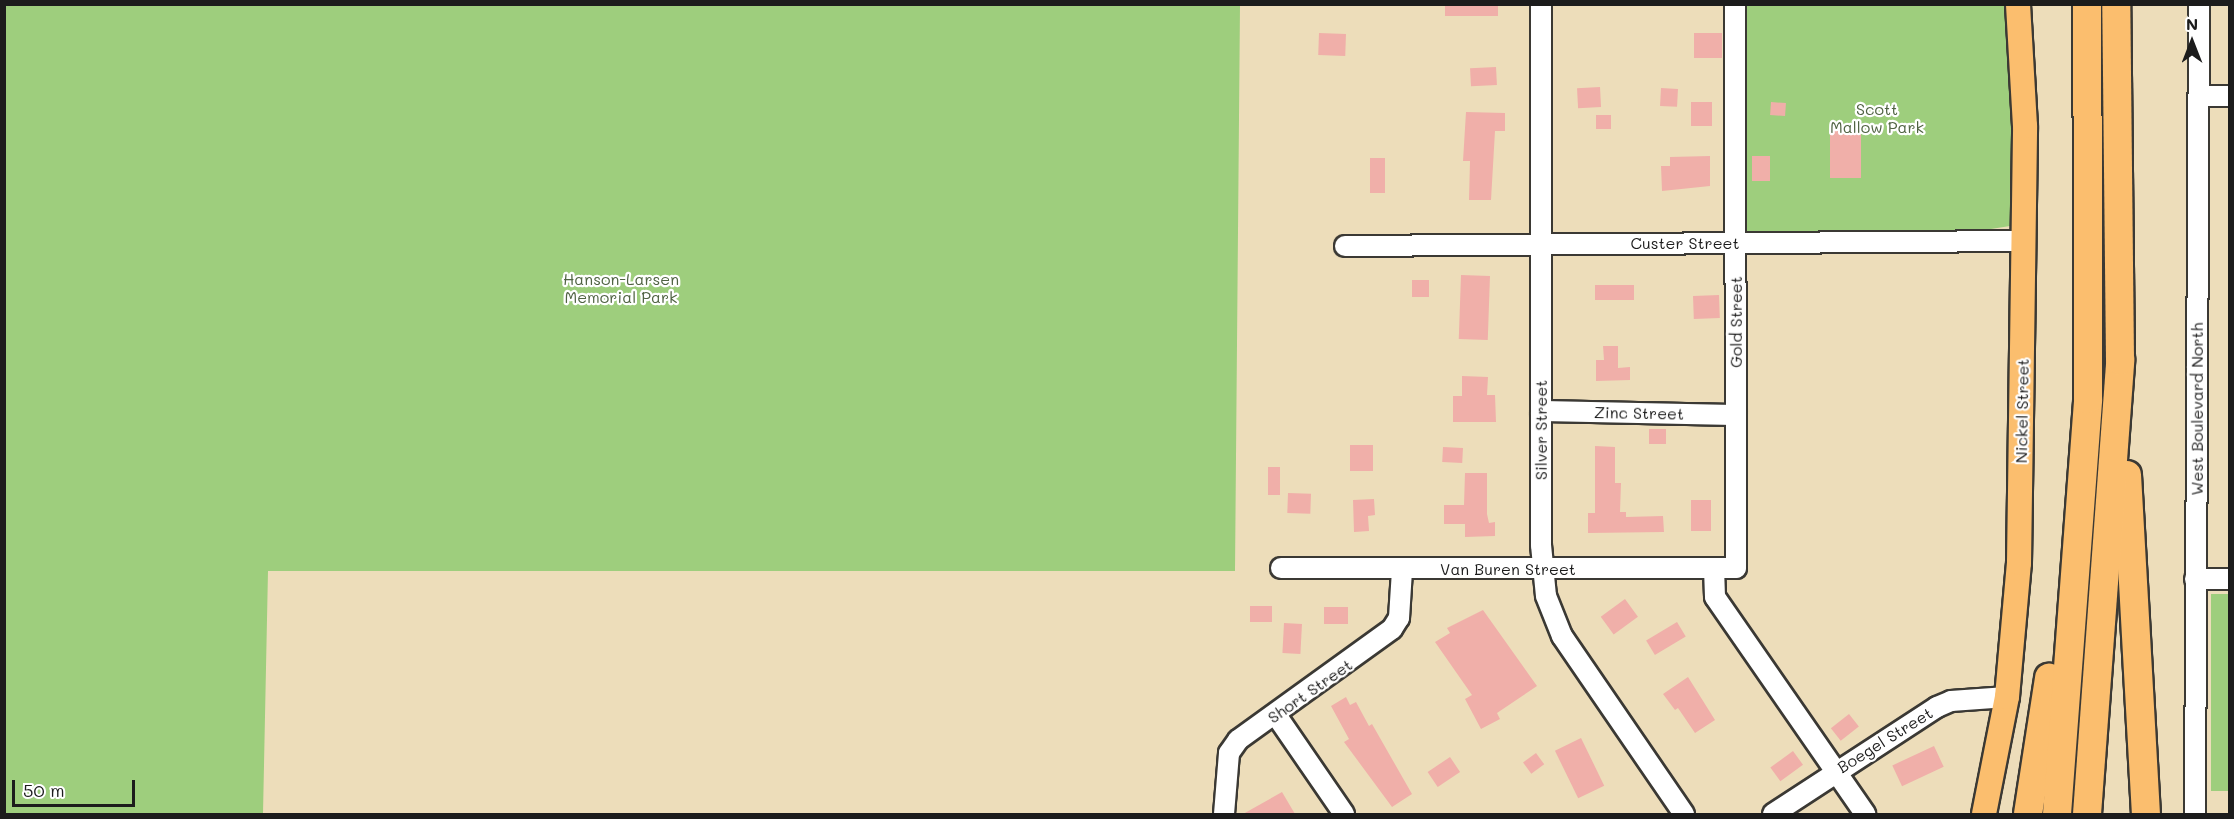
<!DOCTYPE html>
<style>
body{margin:0}
#map{position:relative;width:2234px;height:819px;overflow:hidden;background:#edddba;font-family:Mali,sans-serif}
div>[style]{position:absolute}
[style*='--x']{left:calc(var(--x)*1px);top:calc(var(--y)*1px);width:calc(var(--w)*1px);rotate:calc(var(--a)*1deg)}
.green>*{inset:0;background:#9ece7d;transform-origin:0 0}
.building>*{inset:0;background:#f0afa9;transform-origin:0 0}
.roads{filter:drop-shadow(2px 0 #3b3934) drop-shadow(-2px 0 #3b3934) drop-shadow(0 2px #3b3934) drop-shadow(0 -2px #3b3934)}
.minor>*{height:20px;margin:-10px;padding:0 10px;transform-origin:10px;border-radius:10px;background:#fff}
.major>*{height:24px;margin:-12px;padding:0 12px;transform-origin:12px;border-radius:12px;background:#fbbe6e}
.highway>*{height:28px;margin:-14px;padding:0 14px;transform-origin:14px;border-radius:14px;background:#fbbe6e}
span{translate:-50% -50%;white-space:nowrap;text-align:center;line-height:1.15;-webkit-text-stroke:4.5px #fff;paint-order:stroke}
.park-label{font-size:16px;color:#506343}
.street-label{font-size:16px;color:#1c1c1c}
.frame{position:absolute;inset:0;border:6px solid #1c1c1c;pointer-events:none}
.north{position:absolute;left:2162px;top:12px;width:60px;height:60px;-webkit-text-stroke:4px #fff;paint-order:stroke;rotate:0deg;font-size:16px;font-weight:700;line-height:24px;text-align:center;color:#1c1c1c}
.north::after{content:'';display:block;margin:auto;width:21px;height:27px;background:#1c1c1c;clip-path:polygon(50% 0,100% 100%,50% 72%,0 100%)}
.scale{position:absolute;left:12px;top:780px;width:123px;height:27px;box-sizing:border-box;border:3px solid #1c1c1c;border-top:0;padding-left:8px;font-size:18px;line-height:21px;white-space:nowrap;color:#1c1c1c;-webkit-text-stroke:4px #fff;paint-order:stroke}
</style>
<div id="map">
<div class="green">
<i style="clip-path:polygon(5px 4px,1240px 5px,1235px 571px,268px 571px,263px 814px,5px 814px)"></i>
<i style="clip-path:polygon(1742px 5px,2005px 5px,2012px 103px,2013px 220px,2010px 226px,1972px 232px,1743px 231px)"></i>
<i style="left:2211px;top:594px;width:18px;height:197px"></i>
</div>
<div class="building">
<i style="left:1445px;top:4px;width:53px;height:12px"></i>
<i style="left:1319px;top:33px;width:27px;height:22px;rotate:2deg"></i>
<i style="left:1694px;top:33px;width:28px;height:25px"></i>
<i style="left:1496px;top:67px;width:18px;height:26px;rotate:87deg"></i>
<i style="left:1600px;top:87px;width:20px;height:23px;rotate:87deg"></i>
<i style="left:1661px;top:88px;width:17px;height:18px;rotate:3deg"></i>
<i style="left:1691px;top:102px;width:21px;height:24px"></i>
<i style="left:1771px;top:102px;width:15px;height:13px;rotate:4deg"></i>
<i style="clip-path:polygon(1466px 112px,1505px 113px,1505px 131px,1495px 131px,1491px 200px,1469px 200px,1470px 161px,1463px 161px)"></i>
<i style="left:1596px;top:115px;width:15px;height:14px"></i>
<i style="left:1830px;top:131px;width:31px;height:47px"></i>
<i style="clip-path:polygon(1710px 156px,1710px 186px,1662px 191px,1661px 166px,1670px 166px,1670px 157px)"></i>
<i style="left:1752px;top:156px;width:18px;height:25px"></i>
<i style="left:1370px;top:158px;width:15px;height:35px"></i>
<i style="left:1461px;top:275px;width:29px;height:64px;rotate:2deg"></i>
<i style="left:1412px;top:280px;width:17px;height:17px"></i>
<i style="left:1634px;top:285px;width:15px;height:39px;rotate:90deg"></i>
<i style="left:1719px;top:295px;width:23px;height:26px;rotate:88deg"></i>
<i style="clip-path:polygon(1603px 346px,1618px 346px,1618px 368px,1630px 367px,1630px 380px,1596px 381px,1596px 360px,1604px 360px)"></i>
<i style="clip-path:polygon(1462px 376px,1488px 377px,1487px 395px,1495px 395px,1496px 422px,1453px 422px,1453px 396px,1462px 396px)"></i>
<i style="left:1649px;top:429px;width:17px;height:15px"></i>
<i style="left:1350px;top:445px;width:23px;height:26px"></i>
<i style="clip-path:polygon(1595px 446px,1615px 447px,1615px 483px,1621px 483px,1620px 512px,1626px 512px,1626px 517px,1663px 516px,1664px 532px,1588px 533px,1588px 513px,1595px 513px)"></i>
<i style="left:1443px;top:447px;width:20px;height:15px;rotate:3deg"></i>
<i style="left:1268px;top:467px;width:12px;height:28px"></i>
<i style="clip-path:polygon(1465px 473px,1487px 473px,1487px 514px,1489px 523px,1495px 522px,1495px 536px,1465px 537px,1465px 524px,1444px 524px,1444px 505px,1464px 505px)"></i>
<i style="left:1288px;top:493px;width:23px;height:20px;rotate:2deg"></i>
<i style="clip-path:polygon(1374px 499px,1375px 515px,1368px 516px,1369px 531px,1354px 532px,1353px 500px)"></i>
<i style="left:1691px;top:500px;width:20px;height:31px"></i>
<i style="left:1625px;top:599px;width:22px;height:30px;rotate:54deg"></i>
<i style="left:1250px;top:606px;width:22px;height:16px"></i>
<i style="left:1324px;top:607px;width:24px;height:17px"></i>
<i style="clip-path:polygon(1483px 610px,1537px 686px,1497px 713px,1500px 719px,1481px 729px,1465px 699px,1472px 695px,1435px 642px,1450px 633px,1447px 628px)"></i>
<i style="left:1677px;top:622px;width:17px;height:36px;rotate:59deg"></i>
<i style="left:1284px;top:623px;width:18px;height:30px;rotate:3deg"></i>
<i style="clip-path:polygon(1688px 677px,1715px 720px,1695px 733px,1678px 708px,1675px 710px,1663px 694px)"></i>
<i style="clip-path:polygon(1346px 697px,1350px 705px,1356px 702px,1369px 726px,1372px 724px,1412px 794px,1392px 807px,1344px 742px,1349px 739px,1331px 706px)"></i>
<i style="left:1849px;top:714px;width:16px;height:23px;rotate:52deg"></i>
<i style="left:1581px;top:738px;width:53px;height:29px;rotate:64deg"></i>
<i style="left:1934px;top:746px;width:23px;height:46px;rotate:65deg"></i>
<i style="left:1793px;top:751px;width:17px;height:28px;rotate:54deg"></i>
<i style="left:1536px;top:753px;width:14px;height:16px;rotate:54deg"></i>
<i style="left:1450px;top:757px;width:18px;height:27px;rotate:56deg"></i>
<i style="clip-path:polygon(1282px 792px,1295px 814px,1243px 814px)"></i>
</div>
<div class="roads">
<div class="minor">
<i style="--x:1541;--y:4;--w:541;--a:90"></i>
<i style="--x:1541;--y:545;--w:51;--a:84.4"></i>
<i style="--x:1546;--y:596;--w:43;--a:68.2"></i>
<i style="--x:1562;--y:636;--w:216;--a:55.6"></i>
<i style="--x:2199;--y:96;--w:31;--a:0"></i>
<i style="--x:1345;--y:246;--w:679;--a:-0.42"></i>
<i style="--x:1541;--y:411;--w:195;--a:1.2"></i>
<i style="--x:1281;--y:568;--w:455;--a:0"></i>
<i style="--x:1736;--y:568;--w:564;--a:-90.1"></i>
<i style="--x:1714;--y:568;--w:29;--a:88"></i>
<i style="--x:1715;--y:597;--w:264;--a:55.3"></i>
<i style="--x:2195;--y:579;--w:35;--a:0"></i>
<i style="--x:1276;--y:715;--w:120;--a:55.5"></i>
<i style="--x:1224;--y:814;--w:61;--a:-85.3"></i>
<i style="--x:1229;--y:753;--w:16;--a:-55"></i>
<i style="--x:1238;--y:740;--w:190;--a:-35.8"></i>
<i style="--x:1392;--y:629;--w:13;--a:-58"></i>
<i style="--x:1399;--y:618;--w:48;--a:-86.4"></i>
<i style="--x:1773;--y:814;--w:196;--a:-33.1"></i>
<i style="--x:1937;--y:707;--w:15;--a:-23"></i>
<i style="--x:1951;--y:701;--w:56;--a:-4.1"></i>
<i style="--x:2195;--y:814;--w:810;--a:-89.72"></i>
</div>
<div class="major">
<i style="--x:1984;--y:814;--w:119;--a:-78.9"></i>
<i style="--x:2007;--y:697;--w:135;--a:-84.9"></i>
<i style="--x:2019;--y:563;--w:437;--a:-89.2"></i>
<i style="--x:2025;--y:126;--w:122;--a:-93.3"></i>
</div>
<div class="highway">
<i style="--x:2127;--y:475;--w:340;--a:86.8"></i>
<i style="--x:2028;--y:814;--w:138;--a:-81.2"></i>
<i style="--x:2057;--y:814;--w:416;--a:-85.7"></i>
<i style="--x:2088;--y:399;--w:395;--a:-90.1"></i>
<i style="--x:2087;--y:814;--w:455;--a:-85.8"></i>
<i style="--x:2120;--y:360;--w:356;--a:-90.6"></i>
</div>
</div>
<div class="park-label">
<span style="left:1877px;top:118px">Scott<br>Mallow Park</span>
<span style="left:621px;top:288px">Hanson-Larsen<br>Memorial Park</span>
</div>
<div class="street-label">
<span style="left:1685px;top:243px">Custer Street</span>
<span style="left:1736px;top:322px;rotate:-90deg">Gold Street</span>
<span style="left:2197px;top:409px;rotate:-90deg">West Boulevard North</span>
<span style="left:2022px;top:411px;rotate:-89deg">Nickel Street</span>
<span style="left:1639px;top:413px;rotate:1deg">Zinc Street</span>
<span style="left:1541px;top:430px;rotate:-90deg">Silver Street</span>
<span style="left:1508px;top:569px">Van Buren Street</span>
<span style="left:1310px;top:691px;rotate:-35deg">Short Street</span>
<span style="left:1885px;top:740px;rotate:-32deg">Boegel Street</span>
</div>
<div class="frame"></div>
<div class="north">N</div>
<div class="scale">50 m</div>
</div>
